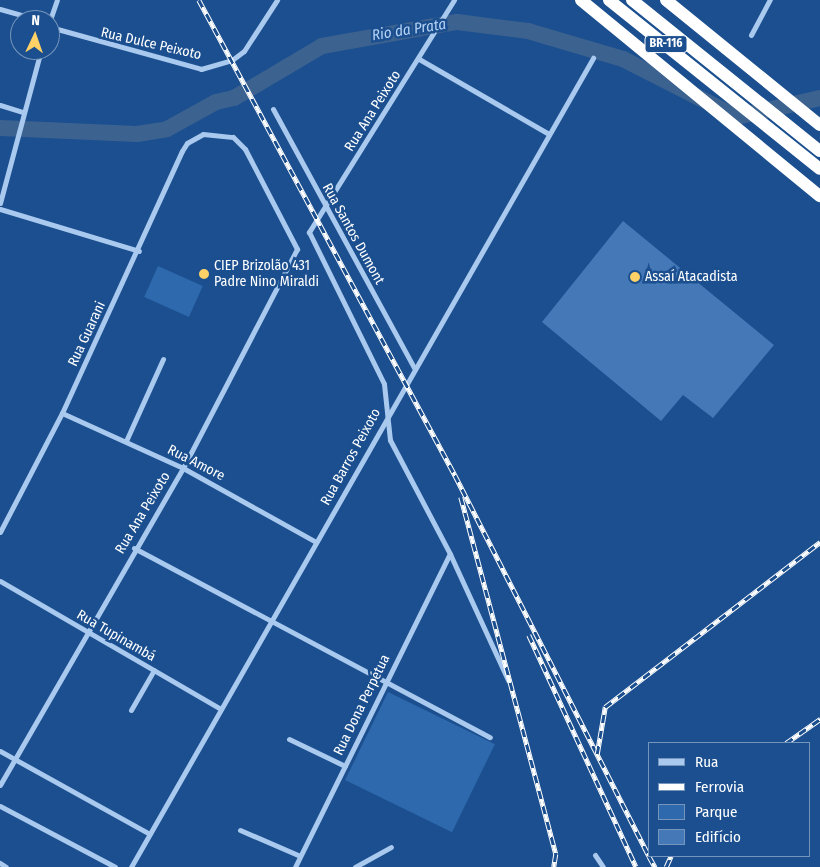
<!DOCTYPE html>
<meta charset="utf-8">
<style>
body{margin:0}
#map{position:relative;width:820px;height:867px;overflow:hidden;background:#1b4f8f;font-family:"Fira Sans Condensed",sans-serif}
div>[style]{position:absolute}
[style*='--x']{left:calc(var(--x)*1px);top:calc(var(--y)*1px);width:calc(var(--w)*1px);rotate:calc(var(--a)*1deg)}
.green>*{inset:0;background:#2e69ad;transform-origin:0 0}
.river>*{height:16px;margin:-8px;padding:0 8px;transform-origin:8px;border-radius:8px;background:#3c6290}
.building>*{inset:0;background:#4478b7}
.street>*{height:5px;margin:-2.5px;padding:0 2.5px;transform-origin:2.5px;border-radius:2.5px;background:#a9c9ee}
.highway>*{height:12px;margin:-6px;padding:0 6px;transform-origin:6px;border-radius:6px;background:#fff}
.rail>*{height:4.5px;margin-top:-2.25px;transform-origin:0;background:repeating-linear-gradient(90deg,#1b4f8f 0 8px,#fff 0 16px);box-sizing:border-box;border-block:1px solid #fff}
.dots>*{width:14px;height:14px;translate:-50% -50%;box-sizing:border-box;border:2px solid #1b4f8f;border-radius:50%}
span{translate:-50% -50%;white-space:nowrap;text-align:center;line-height:1.15;-webkit-text-stroke:5px #1b4f8f;paint-order:stroke}
.shield-label span{padding:1px 4px;background:#1b4f8f;border:1px solid;border-radius:4px;-webkit-text-stroke-width:0}
.shield-label{font-size:12px;color:#fff;font-weight:700}
.street-label{font-size:14px;color:#fff}
.poi-label{font-size:14px;color:#fff}
.left{translate:0 -50%;text-align:left}
.water-label{font-size:15px;color:#b5d3f5;font-style:italic}
.legend{position:absolute;left:648px;top:742px;width:162px;height:115px;box-sizing:border-box;background:#1b4f8f;border:1px solid #7695bc;margin:0;padding:6px 9px;list-style:none;font-size:15px;color:#fff}
.legend li{display:flex;align-items:center;gap:10px;height:25px}
.legend b{width:25px;border:1px solid #7695bc}
.north{position:absolute;left:10px;top:10px;width:50px;height:50px;box-sizing:border-box;background:#1b4f8f;border:1px solid #7695bc;border-radius:50%;rotate:3deg;font-size:14px;font-weight:700;line-height:20px;text-align:center;color:#fff}
.north::after{content:'';display:block;margin:auto;width:18px;height:22px;background:#ffd166;clip-path:polygon(50% 0,100% 100%,50% 72%,0 100%)}
</style>
<div id="map">
<div class="green">
<i style="left:158px;top:266px;width:49px;height:34px;rotate:24deg"></i>
<i style="left:388px;top:692px;width:119px;height:98px;rotate:26deg"></i>
</div>
<div class="river">
<i style="--x:0;--y:128;--w:137;--a:2.5"></i>
<i style="--x:137;--y:134;--w:30;--a:-9"></i>
<i style="--x:167;--y:129;--w:56;--a:-28.9"></i>
<i style="--x:216;--y:102;--w:18;--a:-13"></i>
<i style="--x:234;--y:98;--w:102;--a:-30.6"></i>
<i style="--x:322;--y:46;--w:137;--a:-10.1"></i>
<i style="--x:457;--y:22;--w:72;--a:7.2"></i>
<i style="--x:528;--y:31;--w:99;--a:16.4"></i>
<i style="--x:623;--y:59;--w:128;--a:27"></i>
<i style="--x:737;--y:117;--w:85;--a:-12.9"></i>
</div>
<div class="building">
<i style="clip-path:polygon(623px 221px,774px 345px,713px 418px,683px 395px,661px 421px,542px 322px)"></i>
</div>
<div class="street">
<i style="--x:454;--y:0;--w:274;--a:122"></i>
<i style="--x:309;--y:232;--w:169;--a:63.7"></i>
<i style="--x:384;--y:384;--w:56;--a:83.9"></i>
<i style="--x:390;--y:440;--w:129;--a:62.2"></i>
<i style="--x:450;--y:554;--w:139;--a:65.3"></i>
<i style="--x:0;--y:9;--w:41;--a:15.8"></i>
<i style="--x:50;--y:20;--w:21;--a:-71"></i>
<i style="--x:50;--y:27;--w:157;--a:15.5"></i>
<i style="--x:201;--y:69;--w:32;--a:-16"></i>
<i style="--x:232;--y:60;--w:15;--a:-37"></i>
<i style="--x:244;--y:51;--w:61;--a:-57.1"></i>
<i style="--x:751;--y:35;--w:40;--a:-62"></i>
<i style="--x:419;--y:59;--w:150;--a:30"></i>
<i style="--x:0;--y:105;--w:24;--a:17"></i>
<i style="--x:273;--y:109;--w:296;--a:61.4"></i>
<i style="--x:0;--y:203;--w:158;--a:-75"></i>
<i style="--x:0;--y:209;--w:145;--a:16.8"></i>
<i style="--x:62;--y:413;--w:133;--a:24.4"></i>
<i style="--x:183;--y:468;--w:152;--a:29.1"></i>
<i style="--x:126;--y:441;--w:90;--a:-65.7"></i>
<i style="--x:0;--y:532;--w:134;--a:-62.5"></i>
<i style="--x:62;--y:413;--w:288;--a:-65.4"></i>
<i style="--x:182;--y:151;--w:9;--a:-58"></i>
<i style="--x:187;--y:143;--w:18;--a:-29"></i>
<i style="--x:203;--y:134;--w:30;--a:6"></i>
<i style="--x:233;--y:137;--w:17;--a:45"></i>
<i style="--x:245;--y:149;--w:113;--a:62.5"></i>
<i style="--x:297;--y:249;--w:247;--a:117.5"></i>
<i style="--x:183;--y:468;--w:366;--a:120"></i>
<i style="--x:134;--y:548;--w:403;--a:28"></i>
<i style="--x:0;--y:581;--w:255;--a:30.1"></i>
<i style="--x:131;--y:710;--w:46;--a:-60.1"></i>
<i style="--x:289;--y:739;--w:62;--a:25.7"></i>
<i style="--x:0;--y:751;--w:171;--a:29"></i>
<i style="--x:0;--y:806;--w:130;--a:27.9"></i>
<i style="--x:240;--y:830;--w:65;--a:23.4"></i>
<i style="--x:595;--y:855;--w:14;--a:56"></i>
<i style="--x:0;--y:863;--w:7;--a:34"></i>
<i style="--x:131;--y:867;--w:932;--a:-60.27"></i>
<i style="--x:295;--y:867;--w:349;--a:-63.7"></i>
<i style="--x:355;--y:867;--w:41;--a:-29.1"></i>
</div>
<div class="highway">
<i style="--x:581;--y:0;--w:309;--a:39.4"></i>
<i style="--x:609;--y:0;--w:270;--a:38.7"></i>
<i style="--x:632;--y:0;--w:241;--a:38.8"></i>
<i style="--x:666;--y:0;--w:198;--a:39.1"></i>
</div>
<div class="rail">
<i style="--x:199;--y:0;--w:540;--a:61.68"></i>
<i style="--x:455;--y:475;--w:427;--a:63"></i>
<i style="--x:461;--y:497;--w:369;--a:75.1"></i>
<i style="--x:556;--y:854;--w:13;--a:99"></i>
<i style="--x:529;--y:635;--w:255;--a:65.2"></i>
<i style="--x:786;--y:743;--w:42;--a:-35.2"></i>
<i style="--x:597;--y:754;--w:48;--a:-80.3"></i>
<i style="--x:605;--y:707;--w:271;--a:-37.5"></i>
<i style="--x:649;--y:856;--w:13;--a:61"></i>
<i style="--x:666;--y:867;--w:12;--a:-66"></i>
</div>
<div class="dots">
<i style="left:204px;top:274px;background:#ffd166"></i>
<i style="left:635px;top:277px;background:#ffd166"></i>
</div>
<div class="shield-label">
<span style="left:666px;top:44px">BR-116</span>
</div>
<div class="street-label">
<span style="left:151px;top:44px;rotate:13deg">Rua Dulce Peixoto</span>
<span style="left:373px;top:111px;rotate:-58deg">Rua Ana Peixoto</span>
<span style="left:353px;top:234px;rotate:61deg">Rua Santos Dumont</span>
<span style="left:87px;top:334px;rotate:-65deg">Rua Guarani</span>
<span style="left:351px;top:457px;rotate:-61deg">Rua Barros Peixoto</span>
<span style="left:196px;top:463px;rotate:27deg">Rua Amore</span>
<span style="left:143px;top:513px;rotate:-59deg">Rua Ana Peixoto</span>
<span style="left:116px;top:636px;rotate:30deg">Rua Tupinambá</span>
<span style="left:362px;top:705px;rotate:-64deg">Rua Dona Perpétua</span>
</div>
<div class="poi-label">
<span class="left" style="left:214px;top:274px">CIEP Brizolão 431<br>Padre Nino Miraldi</span>
<span class="left" style="left:645px;top:277px">Assaí Atacadista</span>
</div>
<div class="water-label">
<span style="left:409px;top:30px;rotate:-9deg">Rio da Prata</span>
</div>
<ul class="legend">
<li><b style="height:6px;background:#a9c9ee"></b>Rua</li>
<li><b style="height:6px;background:#fff"></b>Ferrovia</li>
<li><b style="height:14px;background:#2e69ad"></b>Parque</li>
<li><b style="height:14px;background:#4478b7"></b>Edifício</li>
</ul>
<div class="north">N</div>
</div>
